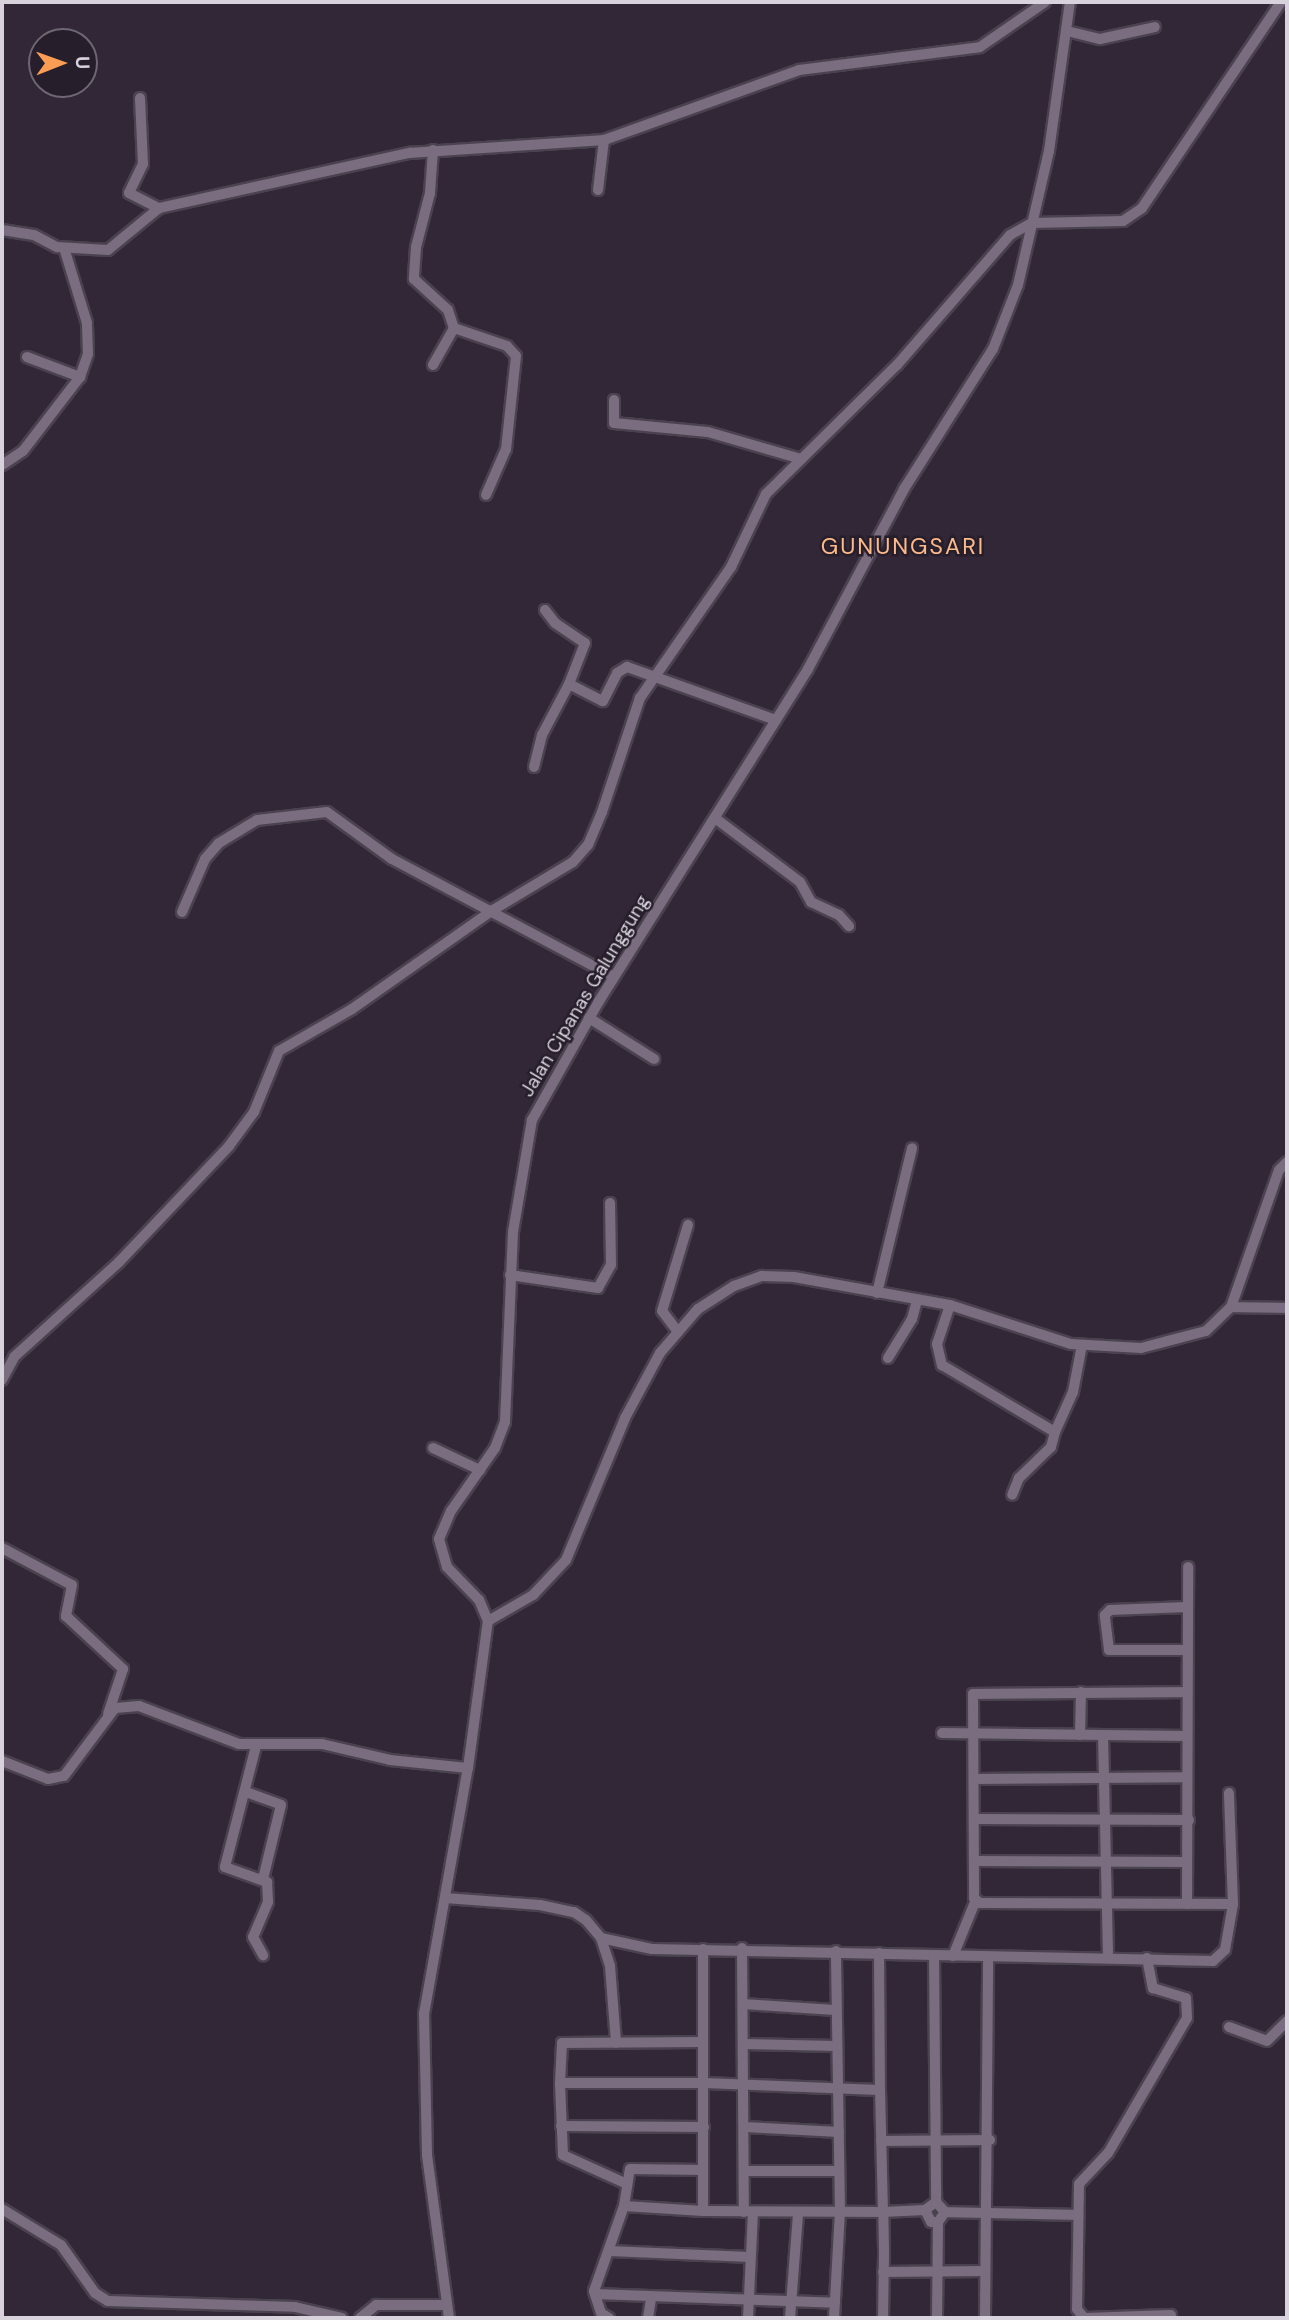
<!DOCTYPE html>
<style>
body{margin:0}
#map{position:relative;width:1289px;height:2320px;overflow:hidden;background:#312737;font-family:"DM Sans",sans-serif}
div>[style]{position:absolute}
[style*='--x']{left:calc(var(--x)*1px);top:calc(var(--y)*1px);width:calc(var(--w)*1px);rotate:calc(var(--a)*1deg)}
.roads{filter:drop-shadow(2px 0 #4b424f) drop-shadow(-2px 0 #4b424f) drop-shadow(0 2px #4b424f) drop-shadow(0 -2px #4b424f)}
.minor>*{height:10px;margin:-5px;padding:0 5px;transform-origin:5px;border-radius:5px;background:#796d7f}
span{translate:-50% -50%;white-space:nowrap;text-align:center;line-height:1.15;-webkit-text-stroke:5px #271e2c;paint-order:stroke}
.street-label{font-size:19px;color:#d8d2dc}
.quarter-label{font-size:23px;color:#fdba8a;letter-spacing:2px}
.frame{position:absolute;inset:0;border:4px solid #d8d2dc;pointer-events:none}
.north{position:absolute;left:28px;top:28px;width:70px;height:70px;box-sizing:border-box;background:#271e2c;border:2px solid #6e6672;border-radius:50%;rotate:89deg;font-size:19px;font-weight:700;line-height:28px;text-align:center;color:#d8d2dc}
.north::after{content:'';display:block;margin:auto;width:24px;height:32px;background:#fc9d53;clip-path:polygon(50% 0,100% 100%,50% 72%,0 100%)}
</style>
<div id="map">
<div class="roads">
<div class="minor">
<i style="--x:1067;--y:31;--w:34;--a:14"></i>
<i style="--x:1100;--y:39;--w:56;--a:-12.3"></i>
<i style="--x:140;--y:98;--w:66;--a:87.4"></i>
<i style="--x:143;--y:164;--w:32;--a:116"></i>
<i style="--x:129;--y:193;--w:34;--a:27"></i>
<i style="--x:433;--y:150;--w:43;--a:94"></i>
<i style="--x:430;--y:193;--w:56;--a:104.5"></i>
<i style="--x:416;--y:247;--w:32;--a:94"></i>
<i style="--x:414;--y:279;--w:46;--a:42.4"></i>
<i style="--x:448;--y:310;--w:19;--a:72"></i>
<i style="--x:454;--y:328;--w:56;--a:18.8"></i>
<i style="--x:507;--y:346;--w:13;--a:48"></i>
<i style="--x:516;--y:356;--w:94;--a:96.1"></i>
<i style="--x:506;--y:449;--w:50;--a:113.5"></i>
<i style="--x:598;--y:190;--w:50;--a:-83.2"></i>
<i style="--x:2;--y:230;--w:32;--a:9"></i>
<i style="--x:34;--y:235;--w:26;--a:28"></i>
<i style="--x:57;--y:247;--w:51;--a:3.4"></i>
<i style="--x:108;--y:250;--w:66;--a:-39.5"></i>
<i style="--x:159;--y:208;--w:257;--a:-12.4"></i>
<i style="--x:410;--y:153;--w:194;--a:-3.8"></i>
<i style="--x:604;--y:140;--w:207;--a:-19.7"></i>
<i style="--x:799;--y:70;--w:182;--a:-7.2"></i>
<i style="--x:980;--y:47;--w:79;--a:-34.7"></i>
<i style="--x:27;--y:357;--w:57;--a:20.7"></i>
<i style="--x:80;--y:377;--w:24;--a:-71"></i>
<i style="--x:88;--y:354;--w:31;--a:-92"></i>
<i style="--x:87;--y:323;--w:78;--a:-107"></i>
<i style="--x:433;--y:365;--w:43;--a:-60.4"></i>
<i style="--x:614;--y:400;--w:23;--a:90"></i>
<i style="--x:614;--y:423;--w:94;--a:5.5"></i>
<i style="--x:708;--y:432;--w:97;--a:16.2"></i>
<i style="--x:2;--y:465;--w:25;--a:-34"></i>
<i style="--x:23;--y:451;--w:93;--a:-52.4"></i>
<i style="--x:545;--y:610;--w:16;--a:52"></i>
<i style="--x:555;--y:623;--w:36;--a:34"></i>
<i style="--x:585;--y:643;--w:44;--a:111.3"></i>
<i style="--x:534;--y:767;--w:33;--a:-76"></i>
<i style="--x:542;--y:735;--w:58;--a:-62.1"></i>
<i style="--x:569;--y:684;--w:38;--a:27"></i>
<i style="--x:603;--y:701;--w:31;--a:-63"></i>
<i style="--x:617;--y:673;--w:12;--a:-31"></i>
<i style="--x:627;--y:667;--w:158;--a:19.6"></i>
<i style="--x:715;--y:818;--w:106;--a:37"></i>
<i style="--x:800;--y:882;--w:23;--a:61"></i>
<i style="--x:811;--y:902;--w:31;--a:25"></i>
<i style="--x:839;--y:915;--w:15;--a:48"></i>
<i style="--x:182;--y:912;--w:58;--a:-66.5"></i>
<i style="--x:205;--y:859;--w:21;--a:-49"></i>
<i style="--x:219;--y:843;--w:44;--a:-31.2"></i>
<i style="--x:257;--y:820;--w:70;--a:-6.5"></i>
<i style="--x:327;--y:812;--w:80;--a:35.9"></i>
<i style="--x:392;--y:859;--w:251;--a:28"></i>
<i style="--x:589;--y:1018;--w:77;--a:32.2"></i>
<i style="--x:510;--y:1275;--w:89;--a:8.4"></i>
<i style="--x:598;--y:1288;--w:26;--a:-61"></i>
<i style="--x:611;--y:1265;--w:62;--a:-90.9"></i>
<i style="--x:877;--y:1293;--w:149;--a:-76.4"></i>
<i style="--x:950;--y:1305;--w:41;--a:108.4"></i>
<i style="--x:937;--y:1344;--w:22;--a:77"></i>
<i style="--x:942;--y:1365;--w:131;--a:30.7"></i>
<i style="--x:1055;--y:1432;--w:16;--a:105"></i>
<i style="--x:1051;--y:1447;--w:45;--a:135.9"></i>
<i style="--x:1019;--y:1478;--w:18;--a:112"></i>
<i style="--x:1231;--y:1307;--w:56;--a:1"></i>
<i style="--x:678;--y:1332;--w:26;--a:-127"></i>
<i style="--x:662;--y:1311;--w:90;--a:-73.2"></i>
<i style="--x:888;--y:1358;--w:46;--a:-58.4"></i>
<i style="--x:912;--y:1319;--w:20;--a:-75"></i>
<i style="--x:2;--y:1380;--w:26;--a:-62"></i>
<i style="--x:14;--y:1357;--w:142;--a:-42.1"></i>
<i style="--x:119;--y:1262;--w:160;--a:-46.5"></i>
<i style="--x:229;--y:1146;--w:42;--a:-53.7"></i>
<i style="--x:254;--y:1112;--w:66;--a:-67.7"></i>
<i style="--x:279;--y:1051;--w:84;--a:-29.9"></i>
<i style="--x:352;--y:1009;--w:172;--a:-35.1"></i>
<i style="--x:493;--y:910;--w:93;--a:-31"></i>
<i style="--x:573;--y:862;--w:23;--a:-49"></i>
<i style="--x:588;--y:845;--w:36;--a:-67"></i>
<i style="--x:602;--y:812;--w:120;--a:-71.6"></i>
<i style="--x:640;--y:698;--w:160;--a:-55.2"></i>
<i style="--x:731;--y:567;--w:81;--a:-64.4"></i>
<i style="--x:766;--y:494;--w:184;--a:-44.6"></i>
<i style="--x:897;--y:365;--w:172;--a:-49"></i>
<i style="--x:1010;--y:235;--w:25;--a:-29"></i>
<i style="--x:1032;--y:223;--w:91;--a:-1.3"></i>
<i style="--x:1123;--y:221;--w:23;--a:-34"></i>
<i style="--x:1142;--y:208;--w:249;--a:-56"></i>
<i style="--x:1055;--y:1432;--w:44;--a:-65.8"></i>
<i style="--x:1073;--y:1392;--w:48;--a:-79.2"></i>
<i style="--x:433;--y:1448;--w:52;--a:25.1"></i>
<i style="--x:2;--y:1548;--w:79;--a:27.9"></i>
<i style="--x:72;--y:1585;--w:32;--a:101"></i>
<i style="--x:66;--y:1616;--w:78;--a:42.9"></i>
<i style="--x:123;--y:1669;--w:47;--a:108.4"></i>
<i style="--x:488;--y:1621;--w:52;--a:-30"></i>
<i style="--x:533;--y:1595;--w:48;--a:-46.7"></i>
<i style="--x:566;--y:1560;--w:154;--a:-67.4"></i>
<i style="--x:625;--y:1418;--w:74;--a:-61.7"></i>
<i style="--x:660;--y:1353;--w:58;--a:-49.2"></i>
<i style="--x:698;--y:1309;--w:43;--a:-32.6"></i>
<i style="--x:734;--y:1286;--w:30;--a:-20"></i>
<i style="--x:762;--y:1276;--w:32;--a:2"></i>
<i style="--x:794;--y:1277;--w:158;--a:10.2"></i>
<i style="--x:950;--y:1305;--w:127;--a:17.9"></i>
<i style="--x:1071;--y:1344;--w:70;--a:3.3"></i>
<i style="--x:1141;--y:1348;--w:67;--a:-14.7"></i>
<i style="--x:1206;--y:1331;--w:35;--a:-44"></i>
<i style="--x:1231;--y:1307;--w:145;--a:-70.7"></i>
<i style="--x:1279;--y:1170;--w:11;--a:-45"></i>
<i style="--x:1187;--y:1650;--w:78;--a:180"></i>
<i style="--x:1109;--y:1650;--w:35;--a:-97"></i>
<i style="--x:1105;--y:1615;--w:7;--a:-45"></i>
<i style="--x:1110;--y:1610;--w:77;--a:-2.2"></i>
<i style="--x:1187;--y:1692;--w:214;--a:179.5"></i>
<i style="--x:973;--y:1694;--w:204;--a:89.7"></i>
<i style="--x:974;--y:1898;--w:8;--a:40"></i>
<i style="--x:980;--y:1903;--w:253;--a:0.2"></i>
<i style="--x:942;--y:1733;--w:245;--a:0.7"></i>
<i style="--x:1080;--y:1735;--w:43;--a:-88.7"></i>
<i style="--x:1103;--y:1735;--w:222;--a:88.7"></i>
<i style="--x:256;--y:1746;--w:125;--a:104.4"></i>
<i style="--x:225;--y:1867;--w:45;--a:19.7"></i>
<i style="--x:267;--y:1882;--w:20;--a:87"></i>
<i style="--x:268;--y:1902;--w:38;--a:113"></i>
<i style="--x:253;--y:1937;--w:21;--a:61"></i>
<i style="--x:2;--y:1761;--w:49;--a:21.4"></i>
<i style="--x:48;--y:1779;--w:16;--a:-11"></i>
<i style="--x:64;--y:1776;--w:85;--a:-53.1"></i>
<i style="--x:115;--y:1708;--w:24;--a:-5"></i>
<i style="--x:139;--y:1706;--w:107;--a:20.8"></i>
<i style="--x:239;--y:1744;--w:83;--a:0"></i>
<i style="--x:322;--y:1744;--w:70;--a:13.2"></i>
<i style="--x:390;--y:1760;--w:78;--a:5.9"></i>
<i style="--x:974;--y:1779;--w:213;--a:-0.5"></i>
<i style="--x:246;--y:1792;--w:37;--a:20"></i>
<i style="--x:281;--y:1805;--w:76;--a:103.7"></i>
<i style="--x:975;--y:1819;--w:214;--a:0.3"></i>
<i style="--x:974;--y:1861;--w:213;--a:0.3"></i>
<i style="--x:445;--y:1898;--w:95;--a:4.2"></i>
<i style="--x:540;--y:1905;--w:35;--a:12"></i>
<i style="--x:574;--y:1912;--w:14;--a:34"></i>
<i style="--x:586;--y:1920;--w:23;--a:50"></i>
<i style="--x:601;--y:1938;--w:29;--a:72"></i>
<i style="--x:610;--y:1966;--w:77;--a:85.5"></i>
<i style="--x:1187;--y:1904;--w:337;--a:-89.8"></i>
<i style="--x:601;--y:1938;--w:52;--a:12.2"></i>
<i style="--x:652;--y:1949;--w:561;--a:1.23"></i>
<i style="--x:1213;--y:1961;--w:16;--a:-43"></i>
<i style="--x:1225;--y:1950;--w:47;--a:-80.1"></i>
<i style="--x:1233;--y:1904;--w:111;--a:-92.1"></i>
<i style="--x:742;--y:1948;--w:264;--a:89.6"></i>
<i style="--x:879;--y:1953;--w:137;--a:89.6"></i>
<i style="--x:934;--y:1955;--w:247;--a:89.5"></i>
<i style="--x:953;--y:1956;--w:58;--a:-67.8"></i>
<i style="--x:1147;--y:1958;--w:31;--a:79"></i>
<i style="--x:1153;--y:1988;--w:34;--a:17"></i>
<i style="--x:1186;--y:1998;--w:20;--a:87"></i>
<i style="--x:1187;--y:2018;--w:156;--a:120.3"></i>
<i style="--x:1108;--y:2153;--w:42;--a:133.1"></i>
<i style="--x:1079;--y:2184;--w:125;--a:90.9"></i>
<i style="--x:1077;--y:2309;--w:11;--a:52"></i>
<i style="--x:1084;--y:2318;--w:87;--a:-2"></i>
<i style="--x:743;--y:2004;--w:92;--a:3.7"></i>
<i style="--x:1229;--y:2027;--w:40;--a:20.2"></i>
<i style="--x:1267;--y:2041;--w:28;--a:-45"></i>
<i style="--x:745;--y:2044;--w:91;--a:1.3"></i>
<i style="--x:560;--y:2083;--w:40;--a:-87.1"></i>
<i style="--x:562;--y:2043;--w:141;--a:-0.4"></i>
<i style="--x:561;--y:2126;--w:143;--a:0.4"></i>
<i style="--x:745;--y:2127;--w:94;--a:3"></i>
<i style="--x:881;--y:2141;--w:109;--a:-0.5"></i>
<i style="--x:745;--y:2171;--w:94;--a:0"></i>
<i style="--x:627;--y:2184;--w:70;--a:-155.6"></i>
<i style="--x:563;--y:2155;--w:72;--a:-92.4"></i>
<i style="--x:560;--y:2083;--w:143;--a:0"></i>
<i style="--x:703;--y:2083;--w:134;--a:-90"></i>
<i style="--x:2;--y:2209;--w:69;--a:31.4"></i>
<i style="--x:61;--y:2245;--w:59;--a:54.7"></i>
<i style="--x:95;--y:2293;--w:15;--a:32"></i>
<i style="--x:108;--y:2301;--w:187;--a:1.8"></i>
<i style="--x:295;--y:2307;--w:48;--a:13.2"></i>
<i style="--x:925;--y:2210;--w:13;--a:63"></i>
<i style="--x:931;--y:2222;--w:7;--a:0"></i>
<i style="--x:703;--y:2211;--w:79;--a:-176.4"></i>
<i style="--x:624;--y:2206;--w:37;--a:-81"></i>
<i style="--x:630;--y:2169;--w:73;--a:0.8"></i>
<i style="--x:945;--y:2212;--w:131;--a:1.3"></i>
<i style="--x:609;--y:2251;--w:141;--a:2.4"></i>
<i style="--x:883;--y:2272;--w:102;--a:-0.6"></i>
<i style="--x:595;--y:2294;--w:240;--a:2.1"></i>
<i style="--x:360;--y:2318;--w:21;--a:-39"></i>
<i style="--x:376;--y:2305;--w:71;--a:0"></i>
<i style="--x:449;--y:2318;--w:164;--a:-97.7"></i>
<i style="--x:427;--y:2155;--w:141;--a:-91.2"></i>
<i style="--x:424;--y:2014;--w:250;--a:-79.9"></i>
<i style="--x:468;--y:1768;--w:148;--a:-82.3"></i>
<i style="--x:488;--y:1621;--w:23;--a:-113"></i>
<i style="--x:479;--y:1600;--w:46;--a:-134.1"></i>
<i style="--x:447;--y:1567;--w:29;--a:-106"></i>
<i style="--x:439;--y:1539;--w:30;--a:-67"></i>
<i style="--x:451;--y:1511;--w:77;--a:-55.1"></i>
<i style="--x:495;--y:1448;--w:28;--a:-69"></i>
<i style="--x:505;--y:1422;--w:190;--a:-87.6"></i>
<i style="--x:513;--y:1232;--w:114;--a:-80.4"></i>
<i style="--x:532;--y:1120;--w:137;--a:-60.6"></i>
<i style="--x:599;--y:1001;--w:392;--a:-57.8"></i>
<i style="--x:808;--y:669;--w:204;--a:-61.9"></i>
<i style="--x:904;--y:489;--w:166;--a:-57.6"></i>
<i style="--x:993;--y:349;--w:69;--a:-68.7"></i>
<i style="--x:1018;--y:285;--w:138;--a:-77"></i>
<i style="--x:1049;--y:151;--w:150;--a:-82"></i>
<i style="--x:609;--y:2318;--w:9;--a:-148"></i>
<i style="--x:601;--y:2313;--w:23;--a:-108"></i>
<i style="--x:594;--y:2291;--w:90;--a:-70.6"></i>
<i style="--x:648;--y:2318;--w:20;--a:-81"></i>
<i style="--x:748;--y:2318;--w:105;--a:-87.3"></i>
<i style="--x:790;--y:2318;--w:105;--a:-85.6"></i>
<i style="--x:834;--y:2318;--w:106;--a:-86.8"></i>
<i style="--x:840;--y:2212;--w:261;--a:-90.9"></i>
<i style="--x:883;--y:2318;--w:67;--a:-89.1"></i>
<i style="--x:884;--y:2251;--w:39;--a:-91"></i>
<i style="--x:883;--y:2212;--w:122;--a:-91.4"></i>
<i style="--x:880;--y:2090;--w:177;--a:-177.7"></i>
<i style="--x:703;--y:2083;--w:128;--a:90"></i>
<i style="--x:703;--y:2211;--w:180;--a:0.3"></i>
<i style="--x:883;--y:2212;--w:42;--a:-2.7"></i>
<i style="--x:925;--y:2210;--w:14;--a:-36"></i>
<i style="--x:936;--y:2202;--w:13;--a:48"></i>
<i style="--x:945;--y:2212;--w:12;--a:125"></i>
<i style="--x:938;--y:2222;--w:96;--a:90.6"></i>
<i style="--x:985;--y:2318;--w:361;--a:-89.5"></i>
</div>
</div>
<div class="street-label">
<span style="left:585px;top:996px;rotate:-59deg">Jalan Cipanas Galunggung</span>
</div>
<div class="quarter-label">
<span style="left:903px;top:546px">GUNUNGSARI</span>
</div>
<div class="frame"></div>
<div class="north">U</div>
</div>
